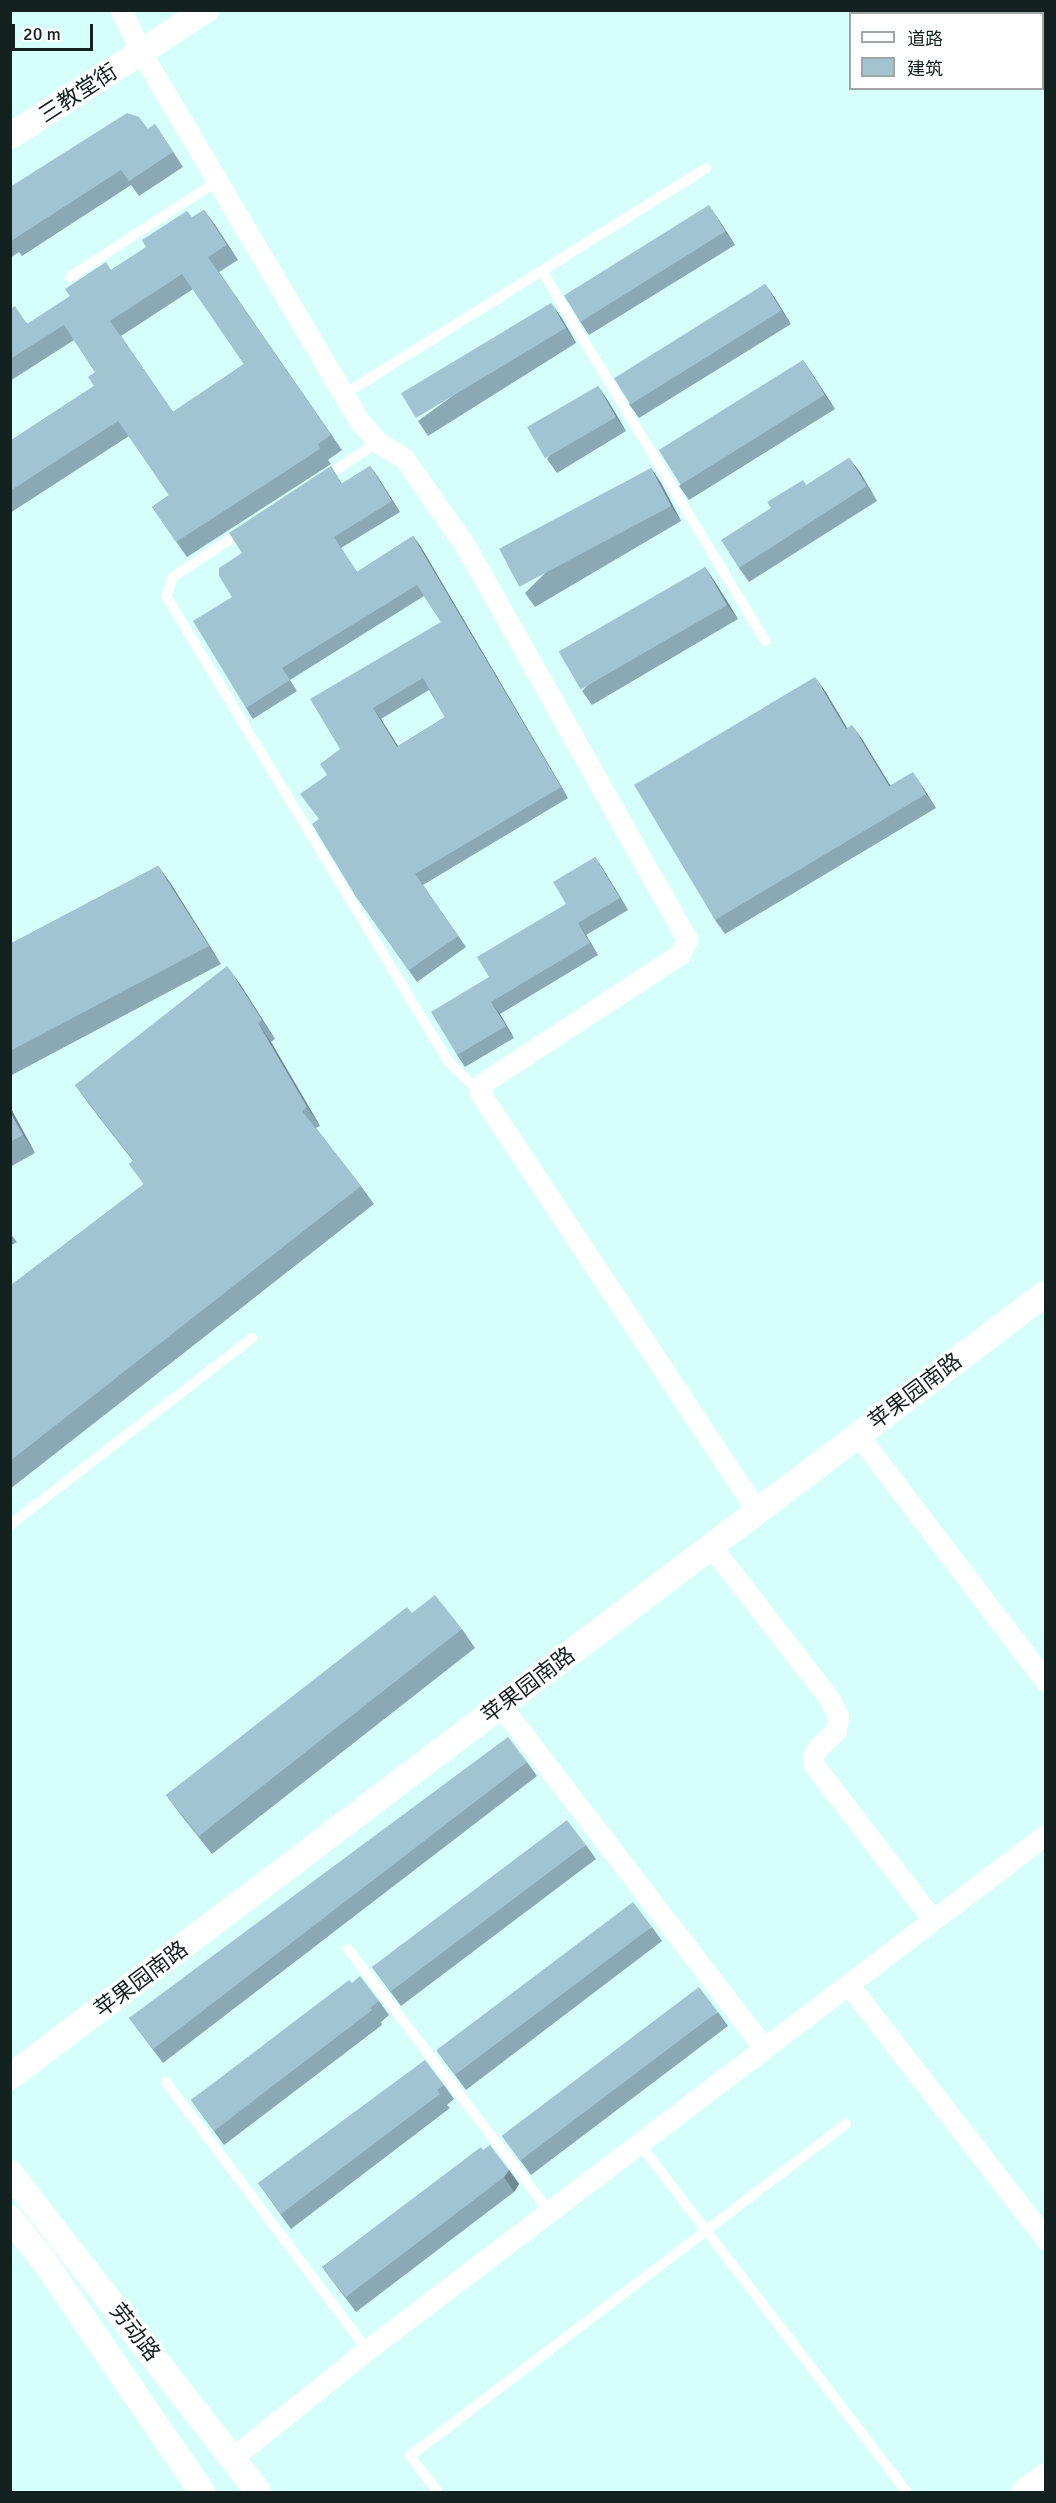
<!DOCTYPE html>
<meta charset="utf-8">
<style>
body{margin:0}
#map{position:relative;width:1056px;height:2503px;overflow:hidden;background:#d6fefb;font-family:Signika,"Noto Sans SC",sans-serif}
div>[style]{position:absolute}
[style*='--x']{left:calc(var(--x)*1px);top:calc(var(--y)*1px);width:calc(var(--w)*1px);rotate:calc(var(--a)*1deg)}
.service>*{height:10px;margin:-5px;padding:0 5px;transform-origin:5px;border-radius:5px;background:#fff}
.minor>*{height:21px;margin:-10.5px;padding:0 10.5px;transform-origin:10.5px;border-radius:10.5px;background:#fff}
.tertiary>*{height:26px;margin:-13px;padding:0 13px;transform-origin:13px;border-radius:13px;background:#fff}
.wall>*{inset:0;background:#8ba9b5}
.shaded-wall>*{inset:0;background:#718993}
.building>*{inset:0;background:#a2c4d2;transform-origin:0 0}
span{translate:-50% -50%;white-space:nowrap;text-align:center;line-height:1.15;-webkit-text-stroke:6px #fff;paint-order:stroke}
.street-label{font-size:22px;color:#132221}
.frame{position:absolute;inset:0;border:12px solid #132221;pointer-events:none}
.legend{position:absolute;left:849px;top:12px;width:195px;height:78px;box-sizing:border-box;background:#fff;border:2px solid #a1a7a6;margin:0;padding:8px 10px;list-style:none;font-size:18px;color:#132221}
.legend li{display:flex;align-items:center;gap:12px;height:30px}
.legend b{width:30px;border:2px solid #a1a7a6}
.scale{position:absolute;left:12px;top:24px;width:81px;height:27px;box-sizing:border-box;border:3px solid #132221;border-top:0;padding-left:8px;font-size:18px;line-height:21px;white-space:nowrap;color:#132221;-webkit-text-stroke:4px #fff;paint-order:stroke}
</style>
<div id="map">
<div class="service">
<i style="--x:542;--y:271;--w:432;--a:58.9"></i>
<i style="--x:70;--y:277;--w:176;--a:-33.1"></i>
<i style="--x:343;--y:395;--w:428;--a:-32"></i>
<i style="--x:323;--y:478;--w:66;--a:-33.2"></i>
<i style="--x:243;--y:531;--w:84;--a:146.7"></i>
<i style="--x:173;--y:577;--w:20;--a:110"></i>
<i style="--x:166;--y:596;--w:544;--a:58.77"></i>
<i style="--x:448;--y:1061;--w:45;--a:45"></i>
<i style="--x:10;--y:1525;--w:306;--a:-37.7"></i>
<i style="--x:348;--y:1949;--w:330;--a:52.5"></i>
<i style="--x:166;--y:2082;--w:335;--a:53.1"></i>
<i style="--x:639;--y:2143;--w:440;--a:52.5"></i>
<i style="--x:438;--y:2492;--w:46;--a:-127.9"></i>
<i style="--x:410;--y:2456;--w:548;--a:-37.29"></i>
</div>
<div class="minor">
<i style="--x:121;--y:10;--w:47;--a:64.5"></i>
<i style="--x:141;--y:52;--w:430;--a:59.4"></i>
<i style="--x:360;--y:422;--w:27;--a:48"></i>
<i style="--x:378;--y:442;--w:31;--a:32"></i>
<i style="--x:404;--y:458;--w:108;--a:55.1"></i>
<i style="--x:466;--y:547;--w:450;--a:60.6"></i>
<i style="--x:687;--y:939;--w:17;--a:115"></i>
<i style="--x:680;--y:954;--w:235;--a:146.8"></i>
<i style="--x:483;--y:1083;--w:10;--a:107"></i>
<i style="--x:480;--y:1093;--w:501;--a:56.47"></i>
<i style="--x:858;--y:1435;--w:310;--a:52.7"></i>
<i style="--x:711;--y:1546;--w:192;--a:52.2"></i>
<i style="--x:829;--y:1698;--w:20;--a:63"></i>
<i style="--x:838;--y:1716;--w:15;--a:98"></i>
<i style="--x:836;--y:1731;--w:25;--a:137"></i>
<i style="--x:818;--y:1748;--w:9;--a:122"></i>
<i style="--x:813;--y:1756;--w:9;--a:84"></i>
<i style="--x:814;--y:1765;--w:195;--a:52.5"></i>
<i style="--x:501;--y:1706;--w:431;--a:52.4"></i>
<i style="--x:848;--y:1984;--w:323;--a:52.2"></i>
<i style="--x:232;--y:2458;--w:173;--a:-38.7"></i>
<i style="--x:367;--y:2350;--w:853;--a:-37.23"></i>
</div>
<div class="tertiary">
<i style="--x:10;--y:136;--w:233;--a:-32.7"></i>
<i style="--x:10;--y:2077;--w:1299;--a:-37.12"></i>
<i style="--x:10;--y:2173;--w:404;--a:52.1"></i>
<i style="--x:10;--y:2218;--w:55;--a:51.7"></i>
<i style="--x:44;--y:2261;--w:280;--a:55.6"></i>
<i style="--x:1024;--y:2492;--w:27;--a:-36"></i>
</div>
<div class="wall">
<i style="clip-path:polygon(155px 124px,183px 167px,139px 196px,131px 185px,22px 256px,19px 252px,10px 258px,10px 187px,148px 129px)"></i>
<i style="clip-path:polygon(evenodd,204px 210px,238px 260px,219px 272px,342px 450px,328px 460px,331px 464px,187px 557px,152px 507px,169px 495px,129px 436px,10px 513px,10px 441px,94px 386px,95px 372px,74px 340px,10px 381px,10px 309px,28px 324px,204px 210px,193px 289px,244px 364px,173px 412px,121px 336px,193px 289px)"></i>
<i style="clip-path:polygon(719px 220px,735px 245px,589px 335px,579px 320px)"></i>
<i style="clip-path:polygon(765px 284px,791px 324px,639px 418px,629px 404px)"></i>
<i style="clip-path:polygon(561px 317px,576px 343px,428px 436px,418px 421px)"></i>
<i style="clip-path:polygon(803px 360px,835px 409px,689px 500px,679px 486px)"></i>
<i style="clip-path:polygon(598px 386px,608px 401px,626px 431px,557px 473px,547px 459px)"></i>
<i style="clip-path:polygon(849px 458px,877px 501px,749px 582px,739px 568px,771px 508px)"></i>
<i style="clip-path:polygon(evenodd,331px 466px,342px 484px,370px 466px,400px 512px,341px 548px,357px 572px,413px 536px,421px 547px,568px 798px,423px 885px,466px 947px,417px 982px,355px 895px,319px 819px,327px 775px,340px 749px,441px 622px,424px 596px,290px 680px,297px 691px,253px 719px,246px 708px,232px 597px,242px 553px,331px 466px,429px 690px,445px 717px,398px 746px,381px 719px,429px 690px)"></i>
<i style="clip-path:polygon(651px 468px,661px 483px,681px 521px,535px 607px,525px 593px)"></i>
<i style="clip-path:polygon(705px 567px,715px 582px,738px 619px,592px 705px,582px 691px)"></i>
<i style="clip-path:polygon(825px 691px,847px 728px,862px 739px,890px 785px,922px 786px,936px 808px,725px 934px,715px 920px)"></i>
<i style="clip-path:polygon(595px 857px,603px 869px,628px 910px,586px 935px,598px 955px,500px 1014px,514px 1038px,465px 1067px,457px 1055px,489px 977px,566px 904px)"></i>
<i style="clip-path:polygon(158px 866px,171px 884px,221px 964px,10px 1076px,10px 944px)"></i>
<i style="clip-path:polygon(240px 984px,275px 1039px,271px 1042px,320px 1126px,316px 1128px,361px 1186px,374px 1204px,10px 1489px,10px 1286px,144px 1184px,129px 1164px,133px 1161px,88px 1103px,75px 1085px)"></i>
<i style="clip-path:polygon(10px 1107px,35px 1153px,10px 1167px)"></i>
<i style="clip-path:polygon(10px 1233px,17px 1242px,10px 1246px)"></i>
<i style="clip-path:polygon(412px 1613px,462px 1629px,475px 1648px,212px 1854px,180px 1814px,166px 1795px)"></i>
<i style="clip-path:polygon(527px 1762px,537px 1776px,163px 2063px,129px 2018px)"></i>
<i style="clip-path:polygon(586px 1845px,596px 1859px,401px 2006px,372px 1967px)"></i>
<i style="clip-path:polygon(652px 1927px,662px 1941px,466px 2090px,437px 2051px)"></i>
<i style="clip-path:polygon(352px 1983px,379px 2001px,389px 2015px,381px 2022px,382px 2025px,224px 2145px,191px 2100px)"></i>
<i style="clip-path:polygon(718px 2012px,728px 2026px,531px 2175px,502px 2136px)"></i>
<i style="clip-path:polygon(444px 2085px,454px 2099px,447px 2105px,450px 2108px,291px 2229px,258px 2183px)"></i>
<i style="clip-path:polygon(483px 2150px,509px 2170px,519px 2184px,514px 2192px,356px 2312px,322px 2267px)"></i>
</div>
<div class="shaded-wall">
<i style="clip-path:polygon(709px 205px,719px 220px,735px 245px,725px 231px)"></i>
<i style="clip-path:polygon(204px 210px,215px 225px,238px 260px,227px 245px)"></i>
<i style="clip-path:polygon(765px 284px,775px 298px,791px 324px,781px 310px)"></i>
<i style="clip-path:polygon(551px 303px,561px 317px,576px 343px,566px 328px)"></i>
<i style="clip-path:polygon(803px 360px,813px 375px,835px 409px,825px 395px)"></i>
<i style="clip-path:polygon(598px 386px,608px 401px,626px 431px,616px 417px)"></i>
<i style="clip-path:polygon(849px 458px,860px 472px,877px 501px,867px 486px)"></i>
<i style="clip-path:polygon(370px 466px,378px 477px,400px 512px,392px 501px)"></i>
<i style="clip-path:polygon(651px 468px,661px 483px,681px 521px,671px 506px)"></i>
<i style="clip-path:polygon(413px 536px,421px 547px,568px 798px,561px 787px)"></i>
<i style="clip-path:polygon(705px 567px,715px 582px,738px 619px,727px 605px)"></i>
<i style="clip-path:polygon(815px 677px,825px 691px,856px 743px,846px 729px)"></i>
<i style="clip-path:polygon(373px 708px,381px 719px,405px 758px,397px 747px)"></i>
<i style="clip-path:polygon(852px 725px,862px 739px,899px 800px,889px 786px)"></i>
<i style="clip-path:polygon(913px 772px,922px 786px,936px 808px,926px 794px)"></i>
<i style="clip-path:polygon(595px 857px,603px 869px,628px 910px,620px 898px)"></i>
<i style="clip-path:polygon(158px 866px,171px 884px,221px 964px,209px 946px)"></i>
<i style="clip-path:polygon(578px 923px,586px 935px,598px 955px,590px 943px)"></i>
<i style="clip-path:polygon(227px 966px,240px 984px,275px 1039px,262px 1020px)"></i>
<i style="clip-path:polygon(491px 1002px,500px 1014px,514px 1038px,506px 1026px)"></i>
<i style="clip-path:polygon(258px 1023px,271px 1042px,320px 1126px,307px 1107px)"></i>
<i style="clip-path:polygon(10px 1107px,35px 1153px,23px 1135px,10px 1112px)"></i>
<i style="clip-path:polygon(509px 2170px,519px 2184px,514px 2192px,504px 2177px)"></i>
</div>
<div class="building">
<i style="clip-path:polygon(127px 113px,139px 117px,148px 129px,155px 124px,173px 152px,129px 181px,121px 170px,11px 241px,10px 240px,10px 187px)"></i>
<i style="left:709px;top:205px;width:31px;height:171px;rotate:58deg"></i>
<i style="clip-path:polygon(evenodd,204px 210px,227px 245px,208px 257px,331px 435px,318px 444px,320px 449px,176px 542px,152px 507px,169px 495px,118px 421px,10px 491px,10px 441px,94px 386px,88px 377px,95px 372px,64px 325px,10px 359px,10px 309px,15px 306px,27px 324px,70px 296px,65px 289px,106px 262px,111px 270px,146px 247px,142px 240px,187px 211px,192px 217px,204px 210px,182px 274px,244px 364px,173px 412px,110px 321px,182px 274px)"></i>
<i style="left:765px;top:284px;width:31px;height:178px;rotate:58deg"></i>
<i style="left:551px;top:303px;width:29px;height:175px;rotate:59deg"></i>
<i style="left:803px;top:360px;width:41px;height:170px;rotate:58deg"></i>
<i style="left:598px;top:386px;width:36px;height:82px;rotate:60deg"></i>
<i style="clip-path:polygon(849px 458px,867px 486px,739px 568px,721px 540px,771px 508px,767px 502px,803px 480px,806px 485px)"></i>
<i style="clip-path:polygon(evenodd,331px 466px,341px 484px,370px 466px,392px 501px,334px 537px,357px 572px,413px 536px,561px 787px,415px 874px,458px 936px,409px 970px,355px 895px,312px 824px,319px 819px,300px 794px,327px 775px,320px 764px,340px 749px,310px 699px,441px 622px,417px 585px,282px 668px,290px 680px,246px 708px,193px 621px,232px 597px,219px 576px,219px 568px,242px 553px,229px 533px,331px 466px,423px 678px,445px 717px,397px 747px,373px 708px,423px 678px)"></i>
<i style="left:651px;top:468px;width:43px;height:172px;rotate:62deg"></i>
<i style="left:705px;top:567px;width:44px;height:169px;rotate:60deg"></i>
<i style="clip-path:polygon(815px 677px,846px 729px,852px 725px,889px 786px,913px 772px,926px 794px,715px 920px,634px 785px)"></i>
<i style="clip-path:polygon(595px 857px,620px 898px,578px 923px,590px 943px,491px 1002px,506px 1026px,457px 1055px,431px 1012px,489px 977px,477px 957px,566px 904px,553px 882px)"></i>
<i style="clip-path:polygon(158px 866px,209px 946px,10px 1051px,10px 944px)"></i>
<i style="clip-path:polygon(227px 966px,262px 1020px,258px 1023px,307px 1107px,302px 1111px,361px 1186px,10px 1461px,10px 1286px,144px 1184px,129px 1164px,134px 1161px,75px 1085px)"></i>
<i style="clip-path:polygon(10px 1112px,23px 1135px,10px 1142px)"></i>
<i style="clip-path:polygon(435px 1595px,462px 1629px,199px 1836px,166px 1795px,407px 1607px,412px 1613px)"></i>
<i style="clip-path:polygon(508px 1737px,527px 1762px,153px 2049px,129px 2018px)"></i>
<i style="left:567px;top:1820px;width:31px;height:244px;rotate:53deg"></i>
<i style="left:633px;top:1902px;width:31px;height:246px;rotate:53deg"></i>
<i style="clip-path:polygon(360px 1976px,379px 2001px,370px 2008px,372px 2010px,214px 2131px,191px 2100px,349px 1980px,352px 1983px)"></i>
<i style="left:699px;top:1987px;width:31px;height:247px;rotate:53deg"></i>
<i style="clip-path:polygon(425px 2060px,444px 2085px,437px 2090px,440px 2094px,281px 2214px,258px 2183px)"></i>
<i style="clip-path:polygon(490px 2145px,509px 2170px,504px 2177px,346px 2297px,322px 2267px,481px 2147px,483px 2150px)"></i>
</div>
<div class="street-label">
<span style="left:78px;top:93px;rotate:-33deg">三教堂街</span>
<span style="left:915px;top:1391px;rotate:-37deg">苹果园南路</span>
<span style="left:528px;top:1685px;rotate:-37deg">苹果园南路</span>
<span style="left:141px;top:1979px;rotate:-37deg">苹果园南路</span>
<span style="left:135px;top:2332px;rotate:52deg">劳动路</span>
</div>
<div class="frame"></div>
<ul class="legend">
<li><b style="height:8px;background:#fff"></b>道路</li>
<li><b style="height:16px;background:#a2c4d2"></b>建筑</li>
</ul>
<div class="scale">20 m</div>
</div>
